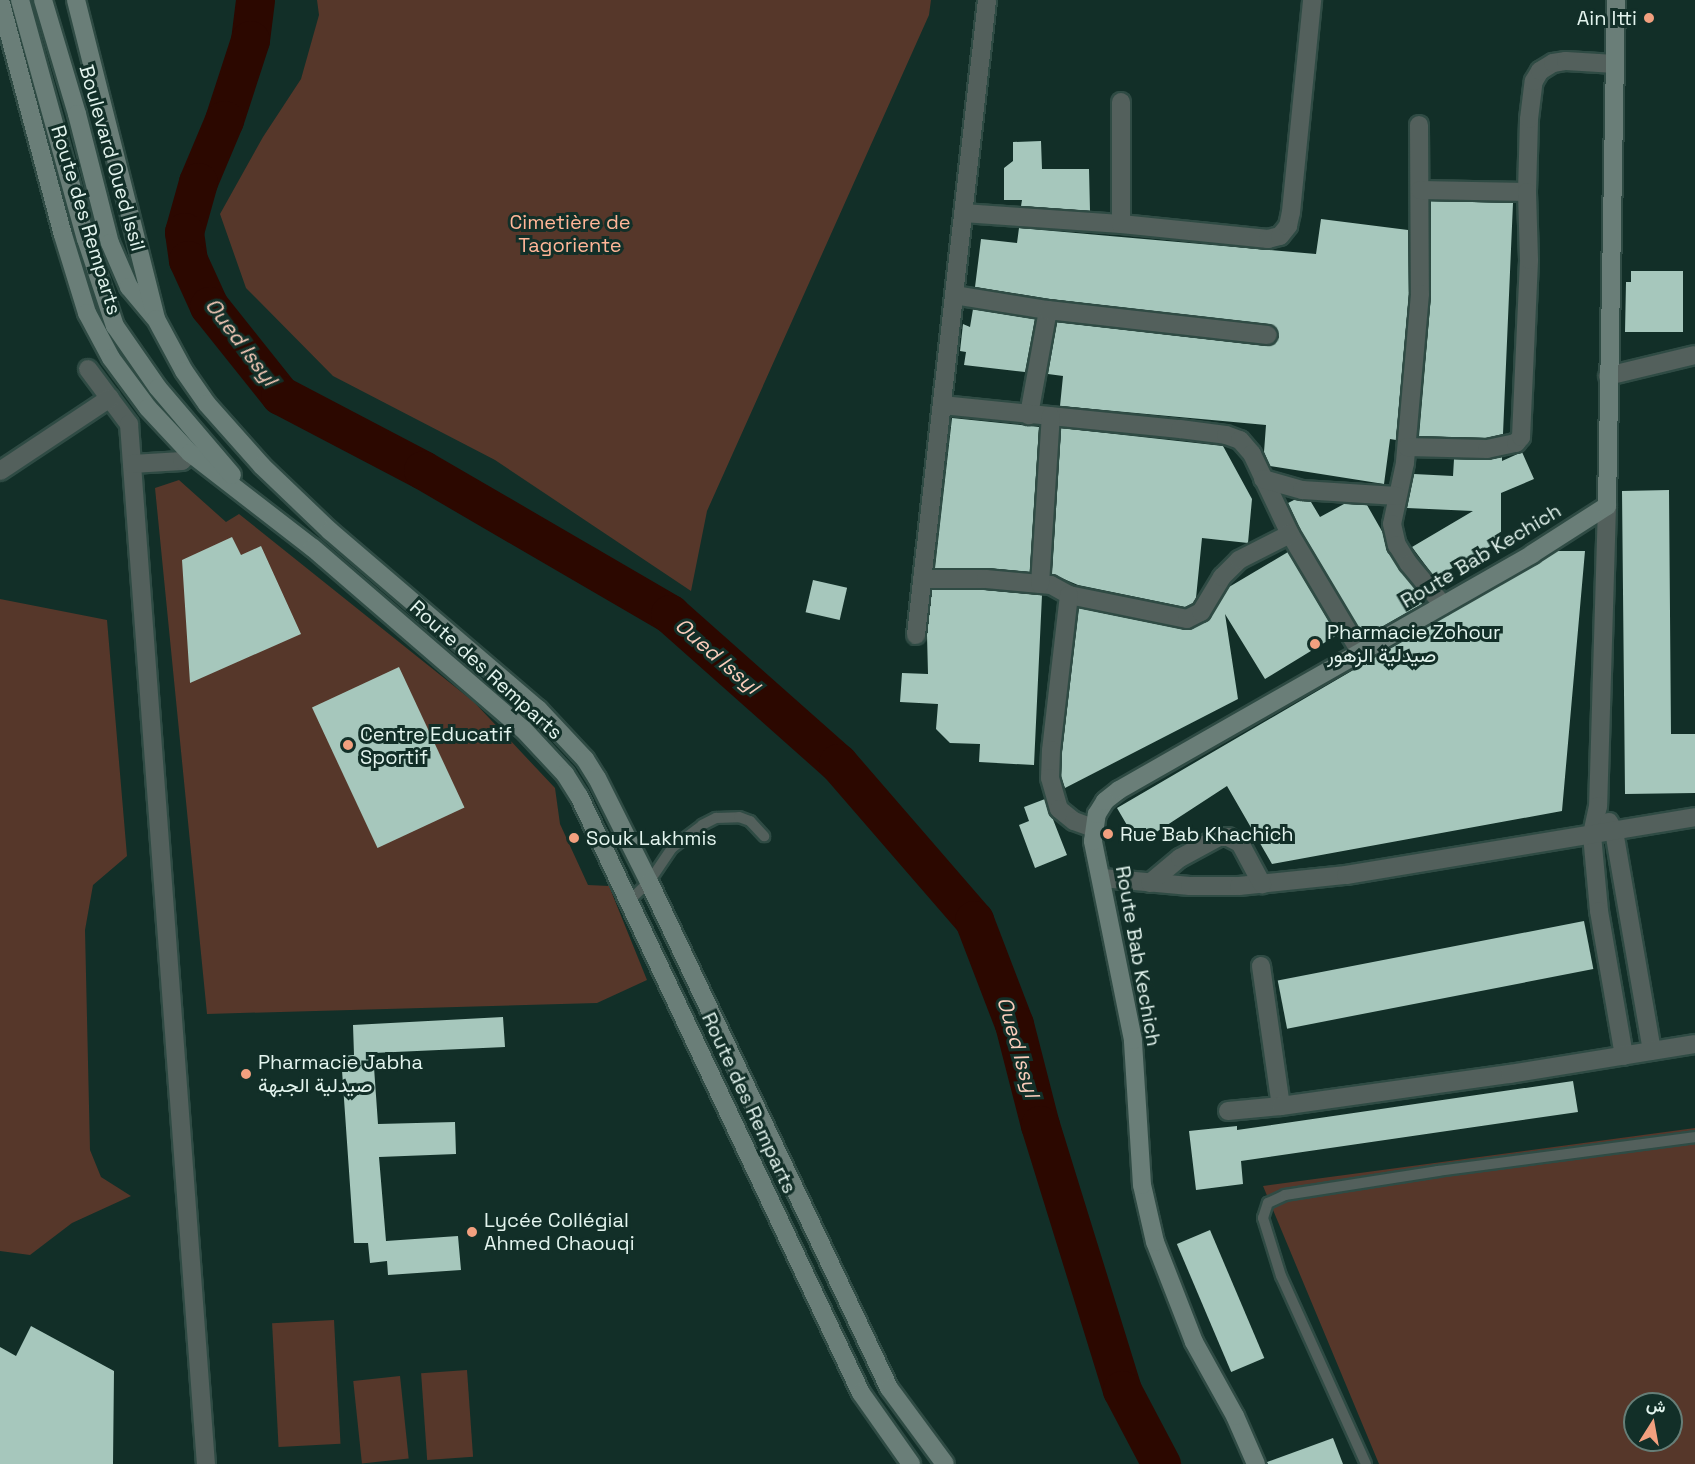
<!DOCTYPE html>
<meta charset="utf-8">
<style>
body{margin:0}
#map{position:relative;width:1695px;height:1464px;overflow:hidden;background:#122f28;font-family:"Space Grotesk",Vazirmatn,sans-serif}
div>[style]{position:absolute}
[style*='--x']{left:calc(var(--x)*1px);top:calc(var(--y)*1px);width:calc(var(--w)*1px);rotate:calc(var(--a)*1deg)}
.green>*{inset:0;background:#56372a;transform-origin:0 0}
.river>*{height:39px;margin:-19.5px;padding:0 19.5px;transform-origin:19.5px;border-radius:19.5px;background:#2c0800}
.building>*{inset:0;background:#a6c7bc;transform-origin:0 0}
.roads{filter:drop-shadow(2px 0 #2f4b44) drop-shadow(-2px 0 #2f4b44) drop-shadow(0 2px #2f4b44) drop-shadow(0 -2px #2f4b44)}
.lane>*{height:10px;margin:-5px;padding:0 5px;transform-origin:5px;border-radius:5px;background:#53605c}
.street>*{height:18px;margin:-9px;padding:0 9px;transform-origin:9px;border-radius:9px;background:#53605c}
.secondary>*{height:18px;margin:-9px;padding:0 9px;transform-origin:9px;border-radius:9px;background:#6a7e78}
.dots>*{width:16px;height:16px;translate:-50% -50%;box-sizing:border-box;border:3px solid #122f28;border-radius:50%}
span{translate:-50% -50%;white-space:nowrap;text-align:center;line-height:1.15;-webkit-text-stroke:6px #122f28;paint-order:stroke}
.poi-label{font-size:20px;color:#e3f4ee}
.right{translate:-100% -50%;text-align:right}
.left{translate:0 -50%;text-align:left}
.street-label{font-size:20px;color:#e3f4ee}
.park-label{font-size:20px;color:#ffb698}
.water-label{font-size:21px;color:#fbcebc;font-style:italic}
.north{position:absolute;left:1623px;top:1392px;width:60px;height:60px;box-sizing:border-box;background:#122f28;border:2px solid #667e77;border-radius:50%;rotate:11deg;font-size:16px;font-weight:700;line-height:24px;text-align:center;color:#e3f4ee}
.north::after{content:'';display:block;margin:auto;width:21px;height:27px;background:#f2a07f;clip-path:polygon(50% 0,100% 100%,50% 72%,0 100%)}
</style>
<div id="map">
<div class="green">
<i style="clip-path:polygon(317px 0,931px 0,929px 15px,707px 511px,691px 591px,495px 460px,333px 376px,246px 288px,220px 214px,263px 137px,301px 79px,319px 15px)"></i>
<i style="clip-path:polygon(179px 480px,226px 522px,239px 514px,474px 702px,555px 788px,560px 824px,588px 885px,609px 886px,647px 980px,597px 1003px,207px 1014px,155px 488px)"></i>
<i style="clip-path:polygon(0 599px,107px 620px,127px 856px,93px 885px,85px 930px,90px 1150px,101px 1177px,131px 1196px,72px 1223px,30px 1255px,0 1251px)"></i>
<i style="clip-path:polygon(evenodd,1695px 1128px,1695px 1464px,1379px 1464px,1263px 1186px,1695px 1128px,1635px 1404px,1671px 1404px,1671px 1440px,1635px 1440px,1635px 1404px)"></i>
<i style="left:334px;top:1320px;width:124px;height:62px;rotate:87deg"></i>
<i style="left:467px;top:1370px;width:87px;height:46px;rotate:86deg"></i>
<i style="left:400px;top:1376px;width:83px;height:47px;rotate:84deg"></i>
</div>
<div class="river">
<i style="--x:255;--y:0;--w:40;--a:97.1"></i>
<i style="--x:250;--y:40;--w:84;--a:108"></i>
<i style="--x:224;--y:120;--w:67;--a:112.8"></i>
<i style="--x:198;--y:182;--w:52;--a:105.6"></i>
<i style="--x:184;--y:232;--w:28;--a:82"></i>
<i style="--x:188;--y:260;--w:51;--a:65.5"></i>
<i style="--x:209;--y:306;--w:114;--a:51.4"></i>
<i style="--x:280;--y:395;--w:161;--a:27.7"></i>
<i style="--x:423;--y:470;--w:286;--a:30.2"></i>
<i style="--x:670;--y:614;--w:225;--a:41.6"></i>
<i style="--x:838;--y:763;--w:208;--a:49.1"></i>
<i style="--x:974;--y:920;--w:111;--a:69"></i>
<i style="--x:1014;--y:1024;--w:104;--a:75.6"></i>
<i style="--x:1040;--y:1125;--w:277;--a:72.8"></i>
<i style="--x:1122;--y:1390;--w:84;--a:62.2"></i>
</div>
<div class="building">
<i style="clip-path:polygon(1041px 141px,1042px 169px,1089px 169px,1090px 211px,1021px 206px,1022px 200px,1004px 200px,1004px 168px,1013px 161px,1013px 142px)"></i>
<i style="clip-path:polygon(1431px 201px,1513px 203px,1503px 434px,1486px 438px,1419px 436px,1431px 295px)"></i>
<i style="clip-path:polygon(1321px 219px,1408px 230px,1409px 294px,1396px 440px,1390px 439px,1384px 484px,1270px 466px,1264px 452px,1266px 425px,1060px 406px,1063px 376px,1048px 374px,1057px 322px,1267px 346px,1273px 345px,1279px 337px,1274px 326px,1050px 299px,975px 287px,981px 239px,1017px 243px,1019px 228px,1316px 254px)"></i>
<i style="clip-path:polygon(1631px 271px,1683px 271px,1683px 332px,1625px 332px,1626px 282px,1631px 282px)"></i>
<i style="clip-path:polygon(973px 309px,1035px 319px,1025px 372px,964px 365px,966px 352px,960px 351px,963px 324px,970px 327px)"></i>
<i style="clip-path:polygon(952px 418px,1039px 427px,1030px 572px,986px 568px,935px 568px)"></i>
<i style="clip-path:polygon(1061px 428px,1223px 446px,1252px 499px,1248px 543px,1202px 538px,1196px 598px,1193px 603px,1185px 607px,1078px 585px,1052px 574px)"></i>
<i style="clip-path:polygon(1522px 452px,1534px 479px,1501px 493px,1501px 540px,1435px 578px,1412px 547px,1473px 511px,1407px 508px,1414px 474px,1453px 476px,1454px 459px,1487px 460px,1502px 457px,1502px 461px)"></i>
<i style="clip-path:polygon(1669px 490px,1671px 734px,1695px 734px,1695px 793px,1625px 794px,1622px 491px)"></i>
<i style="clip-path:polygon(1294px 500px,1311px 502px,1320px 517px,1344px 504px,1367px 505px,1383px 533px,1387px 551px,1416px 590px,1422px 604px,1364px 637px,1300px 529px,1288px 503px)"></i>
<i style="clip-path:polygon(232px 537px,241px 555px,261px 546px,301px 634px,190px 683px,182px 560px)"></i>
<i style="clip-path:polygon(1557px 551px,1585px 551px,1562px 811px,1272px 864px,1227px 786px,1138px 844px,1117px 808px)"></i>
<i style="clip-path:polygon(1288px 552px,1337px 635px,1265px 679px,1225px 614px,1238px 699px,1065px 788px,1061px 777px,1062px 751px,1079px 608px,1191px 629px,1210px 618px,1229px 587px)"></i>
<i style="left:813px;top:580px;width:35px;height:33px;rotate:13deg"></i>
<i style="clip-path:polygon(932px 590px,985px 590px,1042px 595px,1034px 765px,979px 762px,980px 744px,950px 743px,936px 729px,938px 704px,900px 702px,902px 673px,928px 674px,927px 635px)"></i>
<i style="left:399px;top:667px;width:155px;height:96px;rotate:65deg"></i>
<i style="clip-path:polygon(1045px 799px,1067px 855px,1035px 868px,1019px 825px,1029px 821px,1024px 807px)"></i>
<i style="left:1584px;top:921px;width:49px;height:312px;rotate:79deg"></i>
<i style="clip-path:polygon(503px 1017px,505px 1047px,373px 1053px,378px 1124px,455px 1122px,456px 1154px,379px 1157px,386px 1241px,458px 1236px,461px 1270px,388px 1275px,387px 1261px,370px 1263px,368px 1243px,354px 1243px,341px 1056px,354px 1055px,353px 1025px)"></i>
<i style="clip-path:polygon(1573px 1081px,1578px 1112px,1241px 1161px,1243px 1184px,1196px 1190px,1189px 1131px,1237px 1126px,1237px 1130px)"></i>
<i style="left:1210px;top:1230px;width:139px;height:36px;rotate:67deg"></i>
<i style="clip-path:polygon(31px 1326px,114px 1371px,113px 1464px,0 1464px,0 1347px,16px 1356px)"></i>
<i style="clip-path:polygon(1333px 1438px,1343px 1464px,1268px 1464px,1267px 1462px)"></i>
</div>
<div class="roads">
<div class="lane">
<i style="--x:628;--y:902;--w:29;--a:-44"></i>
<i style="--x:649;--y:882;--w:41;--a:-55.9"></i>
<i style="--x:672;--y:848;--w:38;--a:-37"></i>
<i style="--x:702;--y:825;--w:16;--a:-27"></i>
<i style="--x:716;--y:818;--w:23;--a:-2"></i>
<i style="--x:739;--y:817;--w:12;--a:20"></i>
<i style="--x:750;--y:821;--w:21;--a:47"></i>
<i style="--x:1366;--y:1464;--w:206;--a:-114.3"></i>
<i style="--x:1281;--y:1276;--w:61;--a:-107.2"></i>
<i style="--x:1263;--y:1218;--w:16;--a:-72"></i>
<i style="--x:1268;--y:1203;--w:19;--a:-25"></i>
<i style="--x:1285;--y:1195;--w:155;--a:-8.9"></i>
<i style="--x:1438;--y:1171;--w:259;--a:-7.5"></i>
</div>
<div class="street">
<i style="--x:1419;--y:125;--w:169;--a:89.7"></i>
<i style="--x:1420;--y:294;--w:170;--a:95.1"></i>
<i style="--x:1405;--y:463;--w:62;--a:102"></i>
<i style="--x:1392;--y:524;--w:22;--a:77"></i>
<i style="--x:1397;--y:545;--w:22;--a:58"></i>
<i style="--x:1409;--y:564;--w:53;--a:50.3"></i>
<i style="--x:1420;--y:190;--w:107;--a:1.1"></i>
<i style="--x:1527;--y:192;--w:73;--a:-88.4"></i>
<i style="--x:1529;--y:119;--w:38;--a:-83"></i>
<i style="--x:1534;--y:81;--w:12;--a:-59"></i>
<i style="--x:1540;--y:71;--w:15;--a:-32"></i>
<i style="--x:1553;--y:63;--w:13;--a:-9"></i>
<i style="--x:1566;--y:61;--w:49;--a:3.5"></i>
<i style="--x:963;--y:213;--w:158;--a:4"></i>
<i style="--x:1121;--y:224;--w:148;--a:5.8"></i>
<i style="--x:1268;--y:239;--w:12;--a:-14"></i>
<i style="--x:1280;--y:236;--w:13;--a:-51"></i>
<i style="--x:1288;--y:226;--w:14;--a:-78"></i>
<i style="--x:1291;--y:212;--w:213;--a:-84.3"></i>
<i style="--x:1121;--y:224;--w:122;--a:-90"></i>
<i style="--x:954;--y:295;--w:95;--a:9.1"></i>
<i style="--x:1048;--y:310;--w:107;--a:100.3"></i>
<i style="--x:1048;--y:310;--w:221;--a:6.5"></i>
<i style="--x:88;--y:369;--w:69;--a:53.3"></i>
<i style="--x:129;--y:424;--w:1043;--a:85.77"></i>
<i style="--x:1608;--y:376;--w:89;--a:-13.6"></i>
<i style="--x:942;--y:405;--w:239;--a:5.8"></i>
<i style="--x:1180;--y:429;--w:46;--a:7.4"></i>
<i style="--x:1226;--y:435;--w:15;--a:20"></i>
<i style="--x:1240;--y:440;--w:18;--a:49"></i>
<i style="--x:1252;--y:454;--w:89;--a:64.6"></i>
<i style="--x:1290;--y:534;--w:139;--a:59.2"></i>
<i style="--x:1407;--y:447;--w:80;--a:1.4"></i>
<i style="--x:1487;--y:449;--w:30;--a:-12"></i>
<i style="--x:1516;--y:443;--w:8;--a:-50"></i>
<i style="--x:1521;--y:437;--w:177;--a:-87.4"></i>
<i style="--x:1529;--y:260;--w:68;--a:-91.7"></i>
<i style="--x:132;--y:464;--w:50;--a:-3.4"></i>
<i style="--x:182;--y:461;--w:11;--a:-45"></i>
<i style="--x:0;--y:471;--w:132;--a:-33.6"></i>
<i style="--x:1263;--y:479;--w:41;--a:15.8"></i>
<i style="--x:1302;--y:490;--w:95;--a:3.6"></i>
<i style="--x:1607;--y:506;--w:300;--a:91.7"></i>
<i style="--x:1598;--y:806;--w:30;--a:102"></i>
<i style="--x:1592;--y:835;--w:76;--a:84.7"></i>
<i style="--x:1599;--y:911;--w:147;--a:80.2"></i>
<i style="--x:922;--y:579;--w:64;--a:0"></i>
<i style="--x:986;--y:579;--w:65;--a:5.3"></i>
<i style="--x:1051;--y:585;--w:21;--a:29"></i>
<i style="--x:1069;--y:595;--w:120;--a:11.5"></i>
<i style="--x:1187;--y:619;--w:16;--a:-27"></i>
<i style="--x:1201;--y:612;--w:41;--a:-59"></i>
<i style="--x:1222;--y:577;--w:24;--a:-45"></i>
<i style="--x:1239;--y:560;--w:57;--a:-27"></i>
<i style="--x:1040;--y:584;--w:168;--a:-86.3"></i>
<i style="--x:1069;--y:595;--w:156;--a:96.6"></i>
<i style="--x:1051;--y:750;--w:28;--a:92"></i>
<i style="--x:1050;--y:778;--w:32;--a:74"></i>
<i style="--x:1059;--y:809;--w:19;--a:39"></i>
<i style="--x:1074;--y:821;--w:20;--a:20"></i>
<i style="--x:916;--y:635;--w:639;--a:-83.62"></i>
<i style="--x:1609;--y:822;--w:10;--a:61"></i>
<i style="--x:1614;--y:831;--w:223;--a:80.2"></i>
<i style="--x:1102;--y:878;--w:88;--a:5.2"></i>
<i style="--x:1190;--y:886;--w:49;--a:0"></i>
<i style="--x:1239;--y:886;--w:108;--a:-5.9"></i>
<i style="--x:1346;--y:875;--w:354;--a:-9.4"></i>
<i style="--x:1150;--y:883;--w:39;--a:-40"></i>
<i style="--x:1180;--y:858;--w:44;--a:-28.3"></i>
<i style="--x:1219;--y:837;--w:9;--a:0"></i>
<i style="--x:1228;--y:837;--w:13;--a:27"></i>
<i style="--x:1240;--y:843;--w:47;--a:61.8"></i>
<i style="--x:1261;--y:966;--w:141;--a:81.9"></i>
<i style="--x:1228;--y:1111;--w:53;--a:-5.4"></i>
<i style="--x:1281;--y:1106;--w:231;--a:-8"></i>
<i style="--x:1510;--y:1074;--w:187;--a:-9.2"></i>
</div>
<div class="secondary">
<i style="--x:0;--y:0;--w:243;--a:75"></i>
<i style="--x:63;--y:235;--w:82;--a:72.9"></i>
<i style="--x:87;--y:313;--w:51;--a:61.9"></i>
<i style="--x:111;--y:358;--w:62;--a:53.5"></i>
<i style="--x:148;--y:408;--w:62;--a:47"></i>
<i style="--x:190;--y:453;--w:155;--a:37.7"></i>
<i style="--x:313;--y:548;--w:277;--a:40.8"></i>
<i style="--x:523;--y:729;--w:62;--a:47"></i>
<i style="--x:565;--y:774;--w:26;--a:58"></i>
<i style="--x:579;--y:796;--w:660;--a:64.72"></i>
<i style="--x:861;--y:1393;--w:87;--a:54.8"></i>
<i style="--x:20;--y:0;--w:248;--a:74.6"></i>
<i style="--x:86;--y:239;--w:92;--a:71.6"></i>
<i style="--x:115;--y:326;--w:75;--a:55.3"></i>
<i style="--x:158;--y:388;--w:114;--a:49.6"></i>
<i style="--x:43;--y:0;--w:119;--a:73.4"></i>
<i style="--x:77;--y:114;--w:133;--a:75.7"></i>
<i style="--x:110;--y:243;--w:48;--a:66.6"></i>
<i style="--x:129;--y:287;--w:40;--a:50"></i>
<i style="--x:76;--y:0;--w:329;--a:75.9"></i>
<i style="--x:156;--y:319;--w:59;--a:61.7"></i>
<i style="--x:184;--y:371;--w:40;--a:55.1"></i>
<i style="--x:207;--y:404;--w:83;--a:48.4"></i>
<i style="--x:262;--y:466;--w:94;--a:43.7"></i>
<i style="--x:330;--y:531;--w:274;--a:40.6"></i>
<i style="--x:538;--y:709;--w:69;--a:46.8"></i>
<i style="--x:585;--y:759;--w:22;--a:58"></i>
<i style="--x:597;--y:778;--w:116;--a:63.4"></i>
<i style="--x:649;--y:882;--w:560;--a:64.62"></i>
<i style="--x:889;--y:1388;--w:94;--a:53.6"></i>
<i style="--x:1256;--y:1464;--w:52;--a:-113.6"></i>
<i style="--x:1235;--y:1416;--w:85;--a:-119"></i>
<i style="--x:1194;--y:1342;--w:107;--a:-111.3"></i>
<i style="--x:1155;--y:1242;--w:58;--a:-102.8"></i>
<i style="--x:1142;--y:1185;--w:145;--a:-93.6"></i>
<i style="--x:1133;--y:1040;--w:203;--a:-101.4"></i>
<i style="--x:1093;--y:841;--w:27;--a:-82"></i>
<i style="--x:1097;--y:814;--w:15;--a:-58"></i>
<i style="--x:1105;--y:801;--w:18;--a:-38"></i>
<i style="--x:1119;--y:790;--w:476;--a:-29.7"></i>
<i style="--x:1532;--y:554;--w:89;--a:-32.6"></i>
<i style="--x:1607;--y:506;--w:506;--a:-88.98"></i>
</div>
</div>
<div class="dots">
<i style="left:1649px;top:18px;background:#f2a07f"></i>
<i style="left:1315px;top:644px;background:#f2a07f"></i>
<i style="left:348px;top:745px;background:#f2a07f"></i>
<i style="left:1108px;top:834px;background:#f2a07f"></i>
<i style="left:574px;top:838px;background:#f2a07f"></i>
<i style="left:246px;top:1074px;background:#f2a07f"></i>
<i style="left:472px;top:1232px;background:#f2a07f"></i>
</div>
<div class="poi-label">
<span class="right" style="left:1637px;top:18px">Ain Itti</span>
<span class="left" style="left:1327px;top:644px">Pharmacie Zohour<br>صيدلية الزهور</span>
<span class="left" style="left:360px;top:746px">Centre Educatif<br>Sportif</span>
<span class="left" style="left:1120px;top:834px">Rue Bab Khachich</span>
<span class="left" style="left:586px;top:838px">Souk Lakhmis</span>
<span class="left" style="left:258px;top:1074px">Pharmacie Jabha<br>صيدلية الجبهة</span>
<span class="left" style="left:484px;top:1232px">Lycée Collégial<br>Ahmed Chaouqi</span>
</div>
<div class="street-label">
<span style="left:112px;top:158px;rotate:74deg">Boulevard Oued Issil</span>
<span style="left:86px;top:220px;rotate:73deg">Route des Remparts</span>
<span style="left:1481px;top:556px;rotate:-31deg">Route Bab Kechich</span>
<span style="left:486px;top:670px;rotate:42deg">Route des Remparts</span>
<span style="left:1138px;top:956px;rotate:80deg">Route Bab Kechich</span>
<span style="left:749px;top:1103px;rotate:65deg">Route des Remparts</span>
</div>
<div class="park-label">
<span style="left:570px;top:234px">Cimetière de<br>Tagoriente</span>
</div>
<div class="water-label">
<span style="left:241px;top:342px;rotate:53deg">Oued Issyl</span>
<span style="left:717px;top:656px;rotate:41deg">Oued Issyl</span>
<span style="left:1018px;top:1047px;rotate:74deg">Oued Issyl</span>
</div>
<div class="north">ش</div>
</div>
